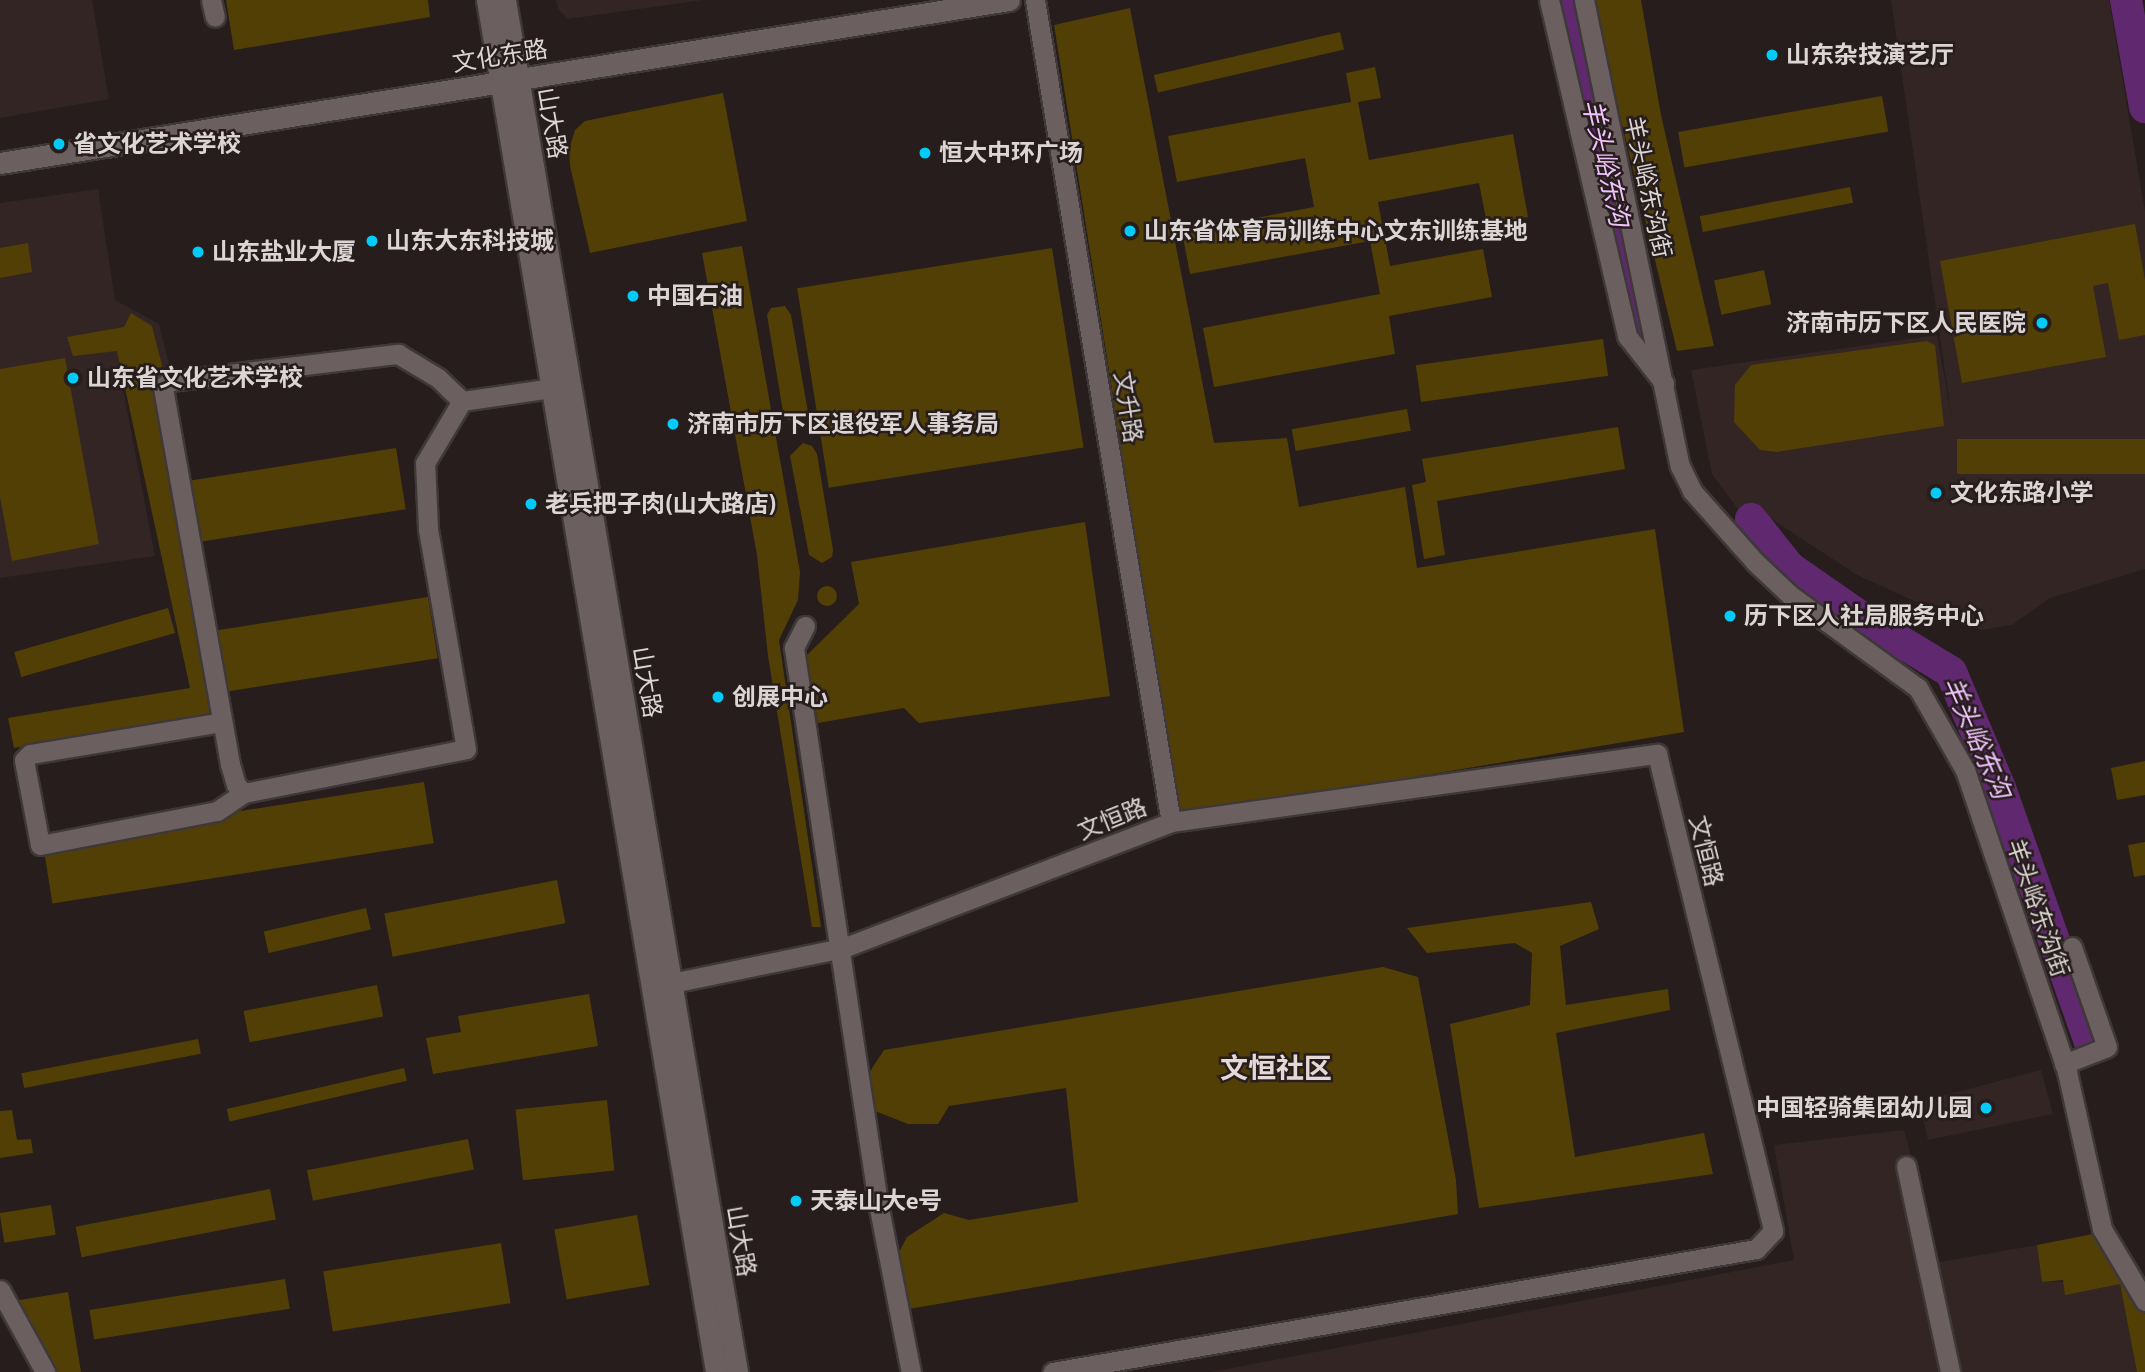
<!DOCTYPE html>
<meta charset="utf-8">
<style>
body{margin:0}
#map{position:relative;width:2145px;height:1372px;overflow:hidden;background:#261d1c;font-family:Cabin,"Noto Sans SC",sans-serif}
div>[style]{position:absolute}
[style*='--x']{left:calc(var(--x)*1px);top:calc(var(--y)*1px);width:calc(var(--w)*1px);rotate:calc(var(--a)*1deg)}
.built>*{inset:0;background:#332524}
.green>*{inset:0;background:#523f06;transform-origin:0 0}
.round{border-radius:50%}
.river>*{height:32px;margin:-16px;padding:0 16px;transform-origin:16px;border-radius:16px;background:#60286f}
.roads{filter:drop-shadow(2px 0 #3f3838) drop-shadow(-2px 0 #3f3838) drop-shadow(0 2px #3f3838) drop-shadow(0 -2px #3f3838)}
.street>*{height:19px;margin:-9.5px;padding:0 9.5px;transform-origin:9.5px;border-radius:9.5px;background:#6b605f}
.secondary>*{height:21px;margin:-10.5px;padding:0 10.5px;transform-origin:10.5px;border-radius:10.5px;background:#6b605f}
.dots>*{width:19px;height:19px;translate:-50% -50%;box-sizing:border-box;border:4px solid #261d1c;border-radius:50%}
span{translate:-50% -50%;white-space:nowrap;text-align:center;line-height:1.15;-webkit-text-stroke:5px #261d1c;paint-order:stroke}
.poi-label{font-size:24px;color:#dbd5d4;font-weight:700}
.left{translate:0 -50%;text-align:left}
.right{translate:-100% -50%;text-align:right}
.street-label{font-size:24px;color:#dbd5d4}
.water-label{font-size:26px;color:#f0c2fd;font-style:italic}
.quarter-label{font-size:28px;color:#e5d8d7;font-weight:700}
</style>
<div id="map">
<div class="built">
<i style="clip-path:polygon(0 0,92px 0,109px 99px,0 118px)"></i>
<i style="clip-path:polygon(556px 0,703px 0,568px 19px,558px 9px)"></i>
<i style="clip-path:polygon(1891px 0,2109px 0,2145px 211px,2145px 569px,2050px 598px,2012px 625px,1982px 630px,1967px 625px,1857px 575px,1761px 512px,1746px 520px,1712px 474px,1691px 370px,1937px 335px,1952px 419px)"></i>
<i style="clip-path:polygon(98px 189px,115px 300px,159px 324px,171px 372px,122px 384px,155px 556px,0 578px,0 203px)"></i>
<i style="clip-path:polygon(2041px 1070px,2053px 1114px,1928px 1140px,1919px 1102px)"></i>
<i style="clip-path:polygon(1904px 1130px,1940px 1262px,2037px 1245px,2042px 1281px,2120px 1284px,2137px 1372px,1211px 1372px,1794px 1260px,1774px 1145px)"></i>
</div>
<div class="green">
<i style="clip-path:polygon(226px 0,428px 0,430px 17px,234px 50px)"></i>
<i style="clip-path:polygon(1592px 0,1641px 0,1661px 115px,1714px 346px,1677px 351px)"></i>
<i style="clip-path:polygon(1130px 8px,1214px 443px,1287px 438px,1299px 507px,1405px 487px,1417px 568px,1655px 529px,1684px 732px,1180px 816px,1054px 25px)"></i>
<i style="left:1340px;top:32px;width:18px;height:191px;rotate:77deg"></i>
<i style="clip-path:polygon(1375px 67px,1381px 98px,1358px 102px,1369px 160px,1513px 134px,1528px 217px,1487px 224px,1479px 183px,1378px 202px,1390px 266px,1483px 249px,1492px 297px,1389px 316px,1395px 354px,1214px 387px,1203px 328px,1380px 294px,1370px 241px,1190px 274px,1182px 232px,1314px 207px,1305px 158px,1177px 182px,1168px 136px,1351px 102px,1346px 73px)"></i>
<i style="clip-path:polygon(723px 93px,747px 221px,590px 253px,570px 166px,569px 149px,575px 130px,585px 121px)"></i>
<i style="left:1882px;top:96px;width:36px;height:207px;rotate:80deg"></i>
<i style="left:1850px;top:187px;width:16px;height:153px;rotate:79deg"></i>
<i style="clip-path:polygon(2135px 224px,2145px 280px,2145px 335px,2119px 340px,2108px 283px,2093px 286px,2106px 357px,1962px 383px,1940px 261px)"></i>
<i style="clip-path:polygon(28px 243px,32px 272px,0 278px,0 248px)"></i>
<i style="clip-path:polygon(742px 246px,800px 572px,798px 600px,779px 640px,821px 927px,812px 927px,768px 656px,757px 555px,702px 253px)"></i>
<i style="left:1052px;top:248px;width:202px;height:258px;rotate:81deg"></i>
<i style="left:1764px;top:270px;width:35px;height:51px;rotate:78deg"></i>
<i style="clip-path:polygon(785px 306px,791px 315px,808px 412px,796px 423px,784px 418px,767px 315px,771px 308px)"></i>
<i style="clip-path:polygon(131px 313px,152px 326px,162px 365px,154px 390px,217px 713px,14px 748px,8px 718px,190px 688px,117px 351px,73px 356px,67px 337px,124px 327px)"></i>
<i style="left:1603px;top:339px;width:37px;height:189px;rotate:82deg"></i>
<i style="clip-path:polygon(1927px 341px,1935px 345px,1944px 426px,1777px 452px,1760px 450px,1734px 422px,1735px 385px,1751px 365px)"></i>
<i style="clip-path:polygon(65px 358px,99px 544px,12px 561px,0 497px,0 369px)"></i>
<i style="left:1407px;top:409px;width:22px;height:117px;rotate:80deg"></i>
<i style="clip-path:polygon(1618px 427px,1625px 469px,1437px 501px,1445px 555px,1424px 559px,1412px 485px,1426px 482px,1422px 459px)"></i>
<i style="left:2145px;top:439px;width:35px;height:188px;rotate:90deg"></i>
<i style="clip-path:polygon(803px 443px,812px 446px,817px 454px,833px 550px,832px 557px,822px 563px,809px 555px,790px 456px)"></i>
<i style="left:396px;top:448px;width:62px;height:216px;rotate:81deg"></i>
<i style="clip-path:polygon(1085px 522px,1110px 696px,919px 723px,904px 708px,818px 723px,806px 656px,859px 604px,851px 562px)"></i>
<i class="round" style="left:817px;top:586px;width:20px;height:20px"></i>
<i style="left:428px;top:597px;width:62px;height:216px;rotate:81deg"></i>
<i style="left:168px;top:608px;width:26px;height:160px;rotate:74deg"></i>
<i style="clip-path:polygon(2145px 761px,2145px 795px,2117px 800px,2111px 768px)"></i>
<i style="left:424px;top:782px;width:62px;height:386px;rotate:81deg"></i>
<i style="clip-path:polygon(2145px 842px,2145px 875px,2134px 877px,2128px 845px)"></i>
<i style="left:557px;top:880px;width:44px;height:176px;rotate:79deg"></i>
<i style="clip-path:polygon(1591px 902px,1599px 929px,1560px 946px,1566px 1005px,1668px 989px,1670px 1010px,1556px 1033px,1575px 1157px,1704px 1133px,1713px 1174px,1479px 1208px,1450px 1024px,1530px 1005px,1532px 953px,1515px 943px,1427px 953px,1407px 928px)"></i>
<i style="left:366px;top:908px;width:22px;height:105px;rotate:77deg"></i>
<i style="clip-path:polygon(1383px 967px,1418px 977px,1456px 1180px,1458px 1214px,909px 1309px,897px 1256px,907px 1237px,944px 1213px,969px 1220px,1078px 1202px,1066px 1088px,949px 1106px,938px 1124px,908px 1124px,870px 1109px,865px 1079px,884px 1050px)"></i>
<i style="left:377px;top:985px;width:32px;height:136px;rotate:79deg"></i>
<i style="clip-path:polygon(589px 994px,598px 1046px,433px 1074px,426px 1038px,461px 1032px,458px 1016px)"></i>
<i style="left:198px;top:1039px;width:15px;height:180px;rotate:79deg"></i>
<i style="left:404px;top:1068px;width:13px;height:182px;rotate:77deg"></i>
<i style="left:607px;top:1100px;width:71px;height:92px;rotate:84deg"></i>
<i style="clip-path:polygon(12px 1110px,17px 1140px,31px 1139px,33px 1153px,0 1158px,0 1111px)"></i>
<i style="left:468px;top:1139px;width:31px;height:164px;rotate:79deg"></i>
<i style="left:270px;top:1189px;width:31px;height:198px;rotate:79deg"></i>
<i style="left:51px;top:1205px;width:30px;height:52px;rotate:81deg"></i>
<i style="left:637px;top:1215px;width:71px;height:84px;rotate:80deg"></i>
<i style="clip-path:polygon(2098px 1233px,2145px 1314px,2145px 1372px,2137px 1372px,2120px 1284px,2065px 1295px,2063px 1280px,2042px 1282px,2037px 1245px)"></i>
<i style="left:501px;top:1243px;width:61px;height:180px;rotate:81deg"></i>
<i style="left:285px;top:1279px;width:30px;height:198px;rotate:81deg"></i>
<i style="clip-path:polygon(68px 1292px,81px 1372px,56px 1372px,14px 1301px)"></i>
</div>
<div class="river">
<i style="--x:1568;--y:0;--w:334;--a:77.4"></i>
<i style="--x:2126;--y:0;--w:109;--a:79.9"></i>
<i style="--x:1751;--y:519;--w:61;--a:51.6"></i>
<i style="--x:1789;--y:567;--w:93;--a:34.9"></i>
<i style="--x:1865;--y:620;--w:100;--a:31.2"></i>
<i style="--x:1951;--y:672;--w:126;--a:67.1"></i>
<i style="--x:2000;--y:788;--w:269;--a:70.5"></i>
</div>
<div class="roads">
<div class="street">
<i style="--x:211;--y:0;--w:17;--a:77"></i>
<i style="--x:1035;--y:0;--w:833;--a:80.61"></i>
<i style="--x:1549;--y:0;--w:345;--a:76.9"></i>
<i style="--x:1627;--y:336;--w:60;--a:51.8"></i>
<i style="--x:1584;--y:0;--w:476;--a:78.4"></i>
<i style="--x:1680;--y:466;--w:28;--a:64"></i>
<i style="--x:1692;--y:491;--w:95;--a:48.4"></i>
<i style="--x:1755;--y:562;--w:48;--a:43.3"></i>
<i style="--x:1790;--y:595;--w:158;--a:36"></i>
<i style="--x:1918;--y:688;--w:95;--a:60.2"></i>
<i style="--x:1965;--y:770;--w:319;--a:71.3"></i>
<i style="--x:2067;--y:1072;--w:161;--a:77.4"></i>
<i style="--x:2102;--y:1229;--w:84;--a:59.2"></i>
<i style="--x:805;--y:626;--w:25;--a:117"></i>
<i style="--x:794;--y:648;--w:561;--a:81.39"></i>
<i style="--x:878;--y:1203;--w:172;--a:79"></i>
<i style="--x:222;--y:722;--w:195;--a:170.5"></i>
<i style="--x:30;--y:754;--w:8;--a:135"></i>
<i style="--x:24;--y:760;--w:86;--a:79.3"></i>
<i style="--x:40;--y:845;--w:180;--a:-10.9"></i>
<i style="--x:217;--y:811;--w:32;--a:-34"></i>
<i style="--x:244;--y:793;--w:226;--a:-11.2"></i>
<i style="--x:466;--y:749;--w:224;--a:-99.8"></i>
<i style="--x:428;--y:528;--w:65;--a:-92.6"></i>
<i style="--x:425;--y:463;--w:72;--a:-59.2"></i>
<i style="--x:462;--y:401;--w:91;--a:-8.2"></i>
<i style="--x:244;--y:793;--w:11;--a:-135"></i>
<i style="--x:236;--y:785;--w:22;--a:-106"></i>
<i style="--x:230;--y:764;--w:383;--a:-100.1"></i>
<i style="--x:163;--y:387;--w:9;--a:-41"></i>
<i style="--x:170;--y:381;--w:230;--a:-6.8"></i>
<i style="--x:398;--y:354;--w:47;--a:31"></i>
<i style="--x:438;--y:378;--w:33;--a:44"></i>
<i style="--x:672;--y:983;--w:175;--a:-11.6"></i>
<i style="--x:843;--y:948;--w:351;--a:-21"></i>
<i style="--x:1171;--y:822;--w:491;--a:-8"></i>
<i style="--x:1657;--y:754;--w:491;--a:76.3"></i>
<i style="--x:1773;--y:1231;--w:25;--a:133"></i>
<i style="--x:1756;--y:1249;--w:714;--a:170.08"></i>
<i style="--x:2064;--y:1064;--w:46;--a:-21.6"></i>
<i style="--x:2107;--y:1047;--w:106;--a:-109.3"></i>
<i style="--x:1906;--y:1166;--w:211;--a:77.9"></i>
<i style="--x:0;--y:1290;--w:94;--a:61.2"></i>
</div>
<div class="secondary">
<i style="--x:487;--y:0;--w:1391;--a:80.52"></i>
<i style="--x:505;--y:0;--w:1391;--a:80.4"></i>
<i style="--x:0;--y:163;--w:1022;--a:-9.18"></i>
</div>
</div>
<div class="dots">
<i style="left:1772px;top:55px;background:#01cbf9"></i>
<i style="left:59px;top:144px;background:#01cbf9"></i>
<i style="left:925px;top:153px;background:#01cbf9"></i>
<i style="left:1130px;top:231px;background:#01cbf9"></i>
<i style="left:372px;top:241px;background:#01cbf9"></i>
<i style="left:198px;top:252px;background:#01cbf9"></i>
<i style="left:633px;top:296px;background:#01cbf9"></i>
<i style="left:2042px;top:323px;background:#01cbf9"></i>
<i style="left:73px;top:378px;background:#01cbf9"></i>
<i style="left:673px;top:424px;background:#01cbf9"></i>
<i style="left:1936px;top:493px;background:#01cbf9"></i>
<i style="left:531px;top:504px;background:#01cbf9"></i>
<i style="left:1730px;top:616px;background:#01cbf9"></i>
<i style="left:718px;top:697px;background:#01cbf9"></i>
<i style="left:1986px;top:1108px;background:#01cbf9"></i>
<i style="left:796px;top:1201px;background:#01cbf9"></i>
</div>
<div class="poi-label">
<span class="left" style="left:1786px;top:55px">山东杂技演艺厅</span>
<span class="left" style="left:73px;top:144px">省文化艺术学校</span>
<span class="left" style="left:939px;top:153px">恒大中环广场</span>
<span class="left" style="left:1144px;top:231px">山东省体育局训练中心文东训练基地</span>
<span class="left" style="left:386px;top:241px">山东大东科技城</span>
<span class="left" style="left:212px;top:252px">山东盐业大厦</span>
<span class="left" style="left:647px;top:296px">中国石油</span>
<span class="right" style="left:2026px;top:323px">济南市历下区人民医院</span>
<span class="left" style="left:87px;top:378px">山东省文化艺术学校</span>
<span class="left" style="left:687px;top:424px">济南市历下区退役军人事务局</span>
<span class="left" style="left:1950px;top:493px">文化东路小学</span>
<span class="left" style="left:545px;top:504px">老兵把子肉(山大路店)</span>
<span class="left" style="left:1744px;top:616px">历下区人社局服务中心</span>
<span class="left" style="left:732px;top:697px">创展中心</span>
<span class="right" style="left:1972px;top:1108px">中国轻骑集团幼儿园</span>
<span class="left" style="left:810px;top:1201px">天泰山大e号</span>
</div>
<div class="street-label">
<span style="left:500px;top:56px;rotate:-9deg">文化东路</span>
<span style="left:552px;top:123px;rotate:80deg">山大路</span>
<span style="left:1648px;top:187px;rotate:78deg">羊头峪东沟街</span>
<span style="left:1128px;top:407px;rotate:81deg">文升路</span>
<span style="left:647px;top:682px;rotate:80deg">山大路</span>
<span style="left:1112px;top:819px;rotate:-22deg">文恒路</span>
<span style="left:1706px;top:851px;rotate:76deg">文恒路</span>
<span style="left:2038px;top:908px;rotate:71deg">羊头峪东沟街</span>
<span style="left:741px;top:1241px;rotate:80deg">山大路</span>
</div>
<div class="water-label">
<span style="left:1605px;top:163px;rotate:77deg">羊头峪东沟</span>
<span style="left:1976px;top:738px;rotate:66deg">羊头峪东沟</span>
</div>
<div class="quarter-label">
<span style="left:1276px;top:1068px">文恒社区</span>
</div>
</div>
